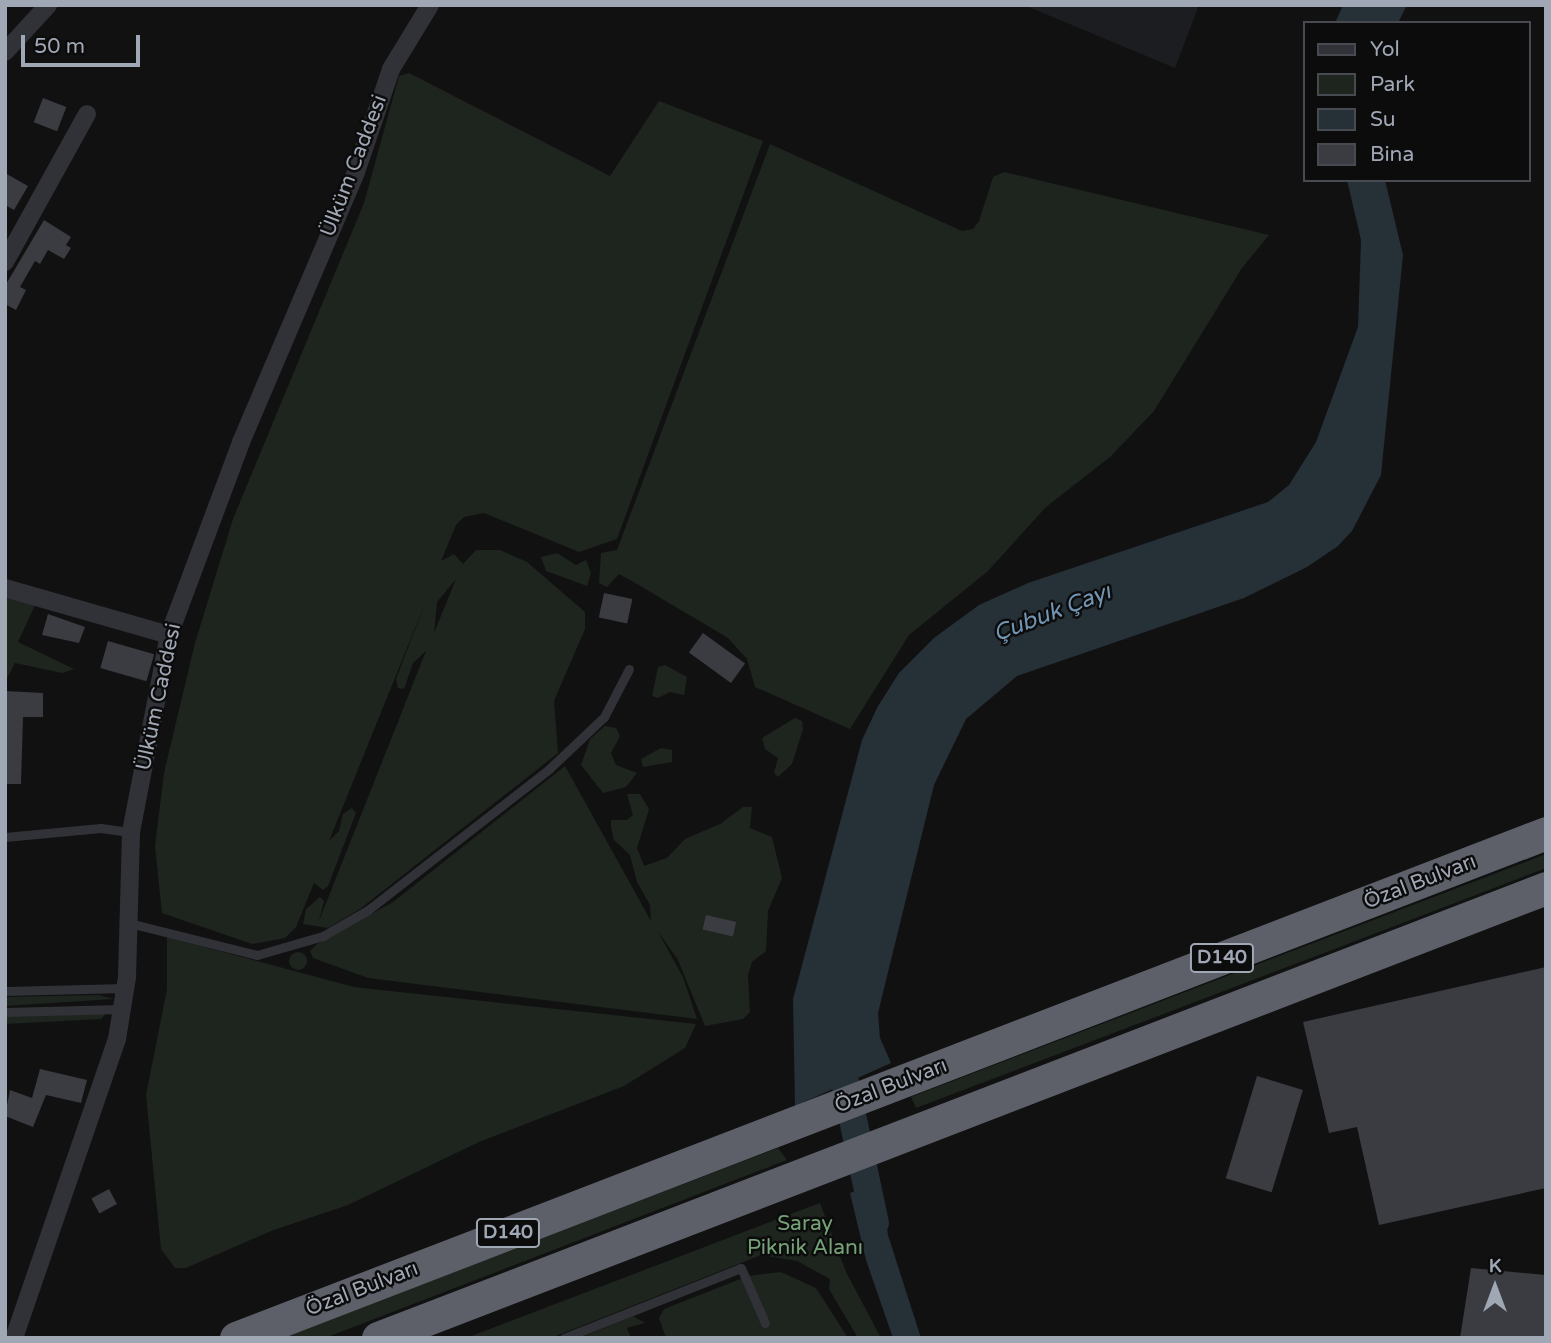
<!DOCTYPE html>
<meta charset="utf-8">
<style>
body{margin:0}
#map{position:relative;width:1551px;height:1343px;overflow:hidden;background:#111112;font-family:"Varela Round",sans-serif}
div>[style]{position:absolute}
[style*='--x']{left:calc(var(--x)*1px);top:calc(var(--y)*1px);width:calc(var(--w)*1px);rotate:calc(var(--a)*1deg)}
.built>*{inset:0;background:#1c1d20}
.green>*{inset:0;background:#1d251e}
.round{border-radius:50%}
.water>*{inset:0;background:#263037}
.river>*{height:28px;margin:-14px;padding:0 14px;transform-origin:14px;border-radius:14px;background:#263037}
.building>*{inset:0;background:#3a3c41;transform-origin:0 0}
.lane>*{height:9px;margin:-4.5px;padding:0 4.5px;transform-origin:4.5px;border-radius:4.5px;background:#313238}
.street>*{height:18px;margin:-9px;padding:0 9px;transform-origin:9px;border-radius:9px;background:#313238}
.highway>*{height:33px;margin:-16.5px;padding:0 16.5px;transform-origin:16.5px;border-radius:16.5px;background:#5d6069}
span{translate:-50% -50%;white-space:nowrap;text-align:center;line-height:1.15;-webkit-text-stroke:5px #0c0c0d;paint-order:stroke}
.shield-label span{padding:2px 5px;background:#0c0c0d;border:2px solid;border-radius:5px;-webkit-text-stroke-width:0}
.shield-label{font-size:19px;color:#a0a7b5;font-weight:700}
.street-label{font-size:21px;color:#a0a7b5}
.park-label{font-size:21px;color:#75a277}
.water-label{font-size:23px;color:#7396b4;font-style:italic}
.frame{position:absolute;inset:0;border:7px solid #a0a7b5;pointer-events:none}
.legend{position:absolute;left:1303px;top:21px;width:228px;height:161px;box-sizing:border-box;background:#0c0c0d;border:2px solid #474a50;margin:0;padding:9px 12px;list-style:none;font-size:21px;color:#a0a7b5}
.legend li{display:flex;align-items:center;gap:14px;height:35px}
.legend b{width:35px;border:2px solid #474a50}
.north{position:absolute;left:1460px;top:1252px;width:70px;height:70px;-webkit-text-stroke:5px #0c0c0d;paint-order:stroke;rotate:0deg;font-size:19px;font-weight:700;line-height:28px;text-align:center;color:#a0a7b5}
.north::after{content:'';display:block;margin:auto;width:24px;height:32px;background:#a0a7b5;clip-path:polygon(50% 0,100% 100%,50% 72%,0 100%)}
.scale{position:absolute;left:21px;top:35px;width:119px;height:32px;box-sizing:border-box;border:4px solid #a0a7b5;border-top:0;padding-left:9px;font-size:21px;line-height:24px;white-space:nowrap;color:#a0a7b5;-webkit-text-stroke:5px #0c0c0d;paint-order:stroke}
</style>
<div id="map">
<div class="built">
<i style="clip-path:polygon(1024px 5px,1199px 5px,1175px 68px)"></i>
</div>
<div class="green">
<i style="clip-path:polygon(evenodd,409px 73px,610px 176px,659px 101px,763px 141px,617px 539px,579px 552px,484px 513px,464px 517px,456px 525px,441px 561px,454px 554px,463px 564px,476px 550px,500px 550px,527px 562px,585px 612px,585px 629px,554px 701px,558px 753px,360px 909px,328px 928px,303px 924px,306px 909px,320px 897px,324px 901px,319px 921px,426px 651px,413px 663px,404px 689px,398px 688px,396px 679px,426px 601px,329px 841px,339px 831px,343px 814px,352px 808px,356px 813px,328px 886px,323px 890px,314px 883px,296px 927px,285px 938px,252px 944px,162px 913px,155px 846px,164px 773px,195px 643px,233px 519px,364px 203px,399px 76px,409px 73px,456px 579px,434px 633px,437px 602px,456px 579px)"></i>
<i style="clip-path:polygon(770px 144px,962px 231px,973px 229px,979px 221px,993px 177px,1004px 172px,1269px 235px,1242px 268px,1154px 411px,1110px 457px,1046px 507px,988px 571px,909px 635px,850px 729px,755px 687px,747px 659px,728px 638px,632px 581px,619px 574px,607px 587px,599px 583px,601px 553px,617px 550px)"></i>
<i style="clip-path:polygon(557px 553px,576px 565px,586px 560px,591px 573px,587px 586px,546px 571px,541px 557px)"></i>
<i style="clip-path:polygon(5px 597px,35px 605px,18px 642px,74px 669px,62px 673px,15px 663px,5px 682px)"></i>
<i style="clip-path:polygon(665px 665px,687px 677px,684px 695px,670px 692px,658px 698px,652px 696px,658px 667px)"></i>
<i style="clip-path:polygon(795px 718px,802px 721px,803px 729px,792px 764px,778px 777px,774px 773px,778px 758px,765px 749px,762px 738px)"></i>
<i style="clip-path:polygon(605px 726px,616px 728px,620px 736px,611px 753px,616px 765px,637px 773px,626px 787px,603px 793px,581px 765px,590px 739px)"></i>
<i style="clip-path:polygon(661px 748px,672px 750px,672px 762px,643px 767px,641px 759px)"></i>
<i style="clip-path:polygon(565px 766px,651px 921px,650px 905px,637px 882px,630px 855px,614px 840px,611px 827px,611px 820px,627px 820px,633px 815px,627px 794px,640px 794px,649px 809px,637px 848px,644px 866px,667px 858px,685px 839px,720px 824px,743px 807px,752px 807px,750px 828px,772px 837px,782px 878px,768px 911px,766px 951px,752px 962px,748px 975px,750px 1012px,743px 1019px,705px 1026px,678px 960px,657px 930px,683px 977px,697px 1019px,368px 978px,313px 958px,310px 951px,317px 944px,393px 902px)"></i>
<i style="clip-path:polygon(1546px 854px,1546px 868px,1332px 950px,916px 1108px,911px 1097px)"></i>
<i style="clip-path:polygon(167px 937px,354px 987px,696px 1024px,685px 1048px,624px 1086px,479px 1142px,348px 1205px,271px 1231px,186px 1268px,175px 1268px,161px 1249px,146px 1095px,167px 989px)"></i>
<i class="round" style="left:289px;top:952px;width:18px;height:18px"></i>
<i style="clip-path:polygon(99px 995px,114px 999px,5px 1006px,5px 997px)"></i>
<i style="clip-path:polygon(101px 1011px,105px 1015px,101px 1019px,5px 1024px,5px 1016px)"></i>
<i style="clip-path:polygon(778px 1148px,787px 1160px,325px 1338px,281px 1338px)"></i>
<i style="clip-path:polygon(820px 1203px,846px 1272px,881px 1338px,858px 1338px,829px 1289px,830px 1279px,797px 1261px,761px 1255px,551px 1338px,466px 1338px)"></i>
<i style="clip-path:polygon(781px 1272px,816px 1288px,848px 1338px,666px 1338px,659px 1318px,664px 1309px,748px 1276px)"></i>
<i style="clip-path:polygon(633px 1316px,645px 1323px,627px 1328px,631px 1338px,580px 1338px)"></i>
</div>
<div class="water">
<i style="clip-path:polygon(1343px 5px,1407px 5px,1398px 23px,1335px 23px)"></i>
<i style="clip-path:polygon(1347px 180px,1385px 180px,1403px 255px,1381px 475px,1352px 531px,1338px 546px,1307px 567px,1244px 598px,1017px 676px,966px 719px,934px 785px,878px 1013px,880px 1038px,891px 1063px,795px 1106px,793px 999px,862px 740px,878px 706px,899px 673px,934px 638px,979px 605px,1028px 583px,1268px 502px,1289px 485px,1316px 442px,1358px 327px,1361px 240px)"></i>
<i style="clip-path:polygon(880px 1183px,888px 1235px,921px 1338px,893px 1338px,866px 1260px,850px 1193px)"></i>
</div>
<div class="river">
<i style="--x:845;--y:1082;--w:144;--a:78"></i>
</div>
<div class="building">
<i style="left:43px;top:98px;width:25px;height:26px;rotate:21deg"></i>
<i style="clip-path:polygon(5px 173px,28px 186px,14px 210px,5px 205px)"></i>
<i style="clip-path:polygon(44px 220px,71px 237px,66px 245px,71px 248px,64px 259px,48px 250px,40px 264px,35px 261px,20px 287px,26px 290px,16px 310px,5px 304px,5px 286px)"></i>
<i style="left:604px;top:593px;width:29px;height:25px;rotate:12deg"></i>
<i style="clip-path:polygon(48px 614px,85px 627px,79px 643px,42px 635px)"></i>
<i style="left:703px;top:633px;width:52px;height:24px;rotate:36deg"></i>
<i style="left:108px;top:641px;width:48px;height:28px;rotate:16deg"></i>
<i style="clip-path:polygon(5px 691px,43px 693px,43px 717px,23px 717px,21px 784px,5px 784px)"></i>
<i style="left:706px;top:915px;width:31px;height:15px;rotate:13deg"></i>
<i style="clip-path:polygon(1546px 967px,1546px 1188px,1379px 1225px,1357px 1127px,1329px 1133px,1303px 1022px)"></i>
<i style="clip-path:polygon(40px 1069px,87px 1080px,81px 1103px,46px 1095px,33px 1127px,5px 1116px,10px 1090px,32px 1098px)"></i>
<i style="left:1257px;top:1076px;width:48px;height:107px;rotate:17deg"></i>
<i style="left:109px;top:1189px;width:17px;height:20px;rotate:62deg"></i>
<i style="clip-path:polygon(1471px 1268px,1546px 1275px,1546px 1338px,1460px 1338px)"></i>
</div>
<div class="lane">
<i style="--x:5;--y:837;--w:96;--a:-5.4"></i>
<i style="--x:101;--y:828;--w:30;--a:8"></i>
<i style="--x:129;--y:923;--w:132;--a:14"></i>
<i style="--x:257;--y:955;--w:69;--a:-16.1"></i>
<i style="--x:323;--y:936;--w:52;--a:-30"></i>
<i style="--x:368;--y:910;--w:229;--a:-37.9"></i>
<i style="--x:549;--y:769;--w:76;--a:-43.4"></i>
<i style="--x:604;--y:717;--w:54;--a:-62.5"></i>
<i style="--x:5;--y:991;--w:121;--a:-1.4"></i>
<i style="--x:5;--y:1012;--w:117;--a:-1.5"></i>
<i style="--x:564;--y:1338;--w:190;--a:-21.6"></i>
<i style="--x:741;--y:1268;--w:60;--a:66.4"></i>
</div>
<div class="street">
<i style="--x:5;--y:52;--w:64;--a:-47.5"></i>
<i style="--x:5;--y:262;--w:169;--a:-61"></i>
<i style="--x:5;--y:588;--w:171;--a:16"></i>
<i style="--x:14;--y:1338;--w:316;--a:-71"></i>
<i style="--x:117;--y:1039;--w:63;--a:-80.8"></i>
<i style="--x:127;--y:977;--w:145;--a:-88.4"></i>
<i style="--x:131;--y:832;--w:201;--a:-79.1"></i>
<i style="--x:169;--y:635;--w:206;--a:-69.5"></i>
<i style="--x:241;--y:442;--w:293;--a:-66.9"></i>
<i style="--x:356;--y:172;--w:109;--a:-71.2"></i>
<i style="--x:391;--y:69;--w:75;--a:-58.6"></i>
</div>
<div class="highway">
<i style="--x:236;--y:1338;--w:1404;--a:-21.08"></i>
<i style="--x:378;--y:1338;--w:1252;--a:-21.07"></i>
</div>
<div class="shield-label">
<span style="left:1222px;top:958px">D140</span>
<span style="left:508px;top:1233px">D140</span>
</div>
<div class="street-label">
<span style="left:354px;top:166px;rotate:-69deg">Ülküm Caddesi</span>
<span style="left:159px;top:697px;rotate:-78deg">Ülküm Caddesi</span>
<span style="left:1420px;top:882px;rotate:-21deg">Özal Bulvarı</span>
<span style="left:891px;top:1086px;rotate:-21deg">Özal Bulvarı</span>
<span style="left:362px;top:1289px;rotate:-21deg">Özal Bulvarı</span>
</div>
<div class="park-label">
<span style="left:805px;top:1236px">Saray<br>Piknik Alanı</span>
</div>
<div class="water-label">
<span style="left:1052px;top:613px;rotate:-21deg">Çubuk Çayı</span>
</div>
<div class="frame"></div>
<ul class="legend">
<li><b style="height:9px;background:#313238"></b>Yol</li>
<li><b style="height:19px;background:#1d251e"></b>Park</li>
<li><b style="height:19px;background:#263037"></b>Su</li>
<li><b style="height:19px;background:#3a3c41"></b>Bina</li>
</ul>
<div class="north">K</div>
<div class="scale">50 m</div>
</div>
